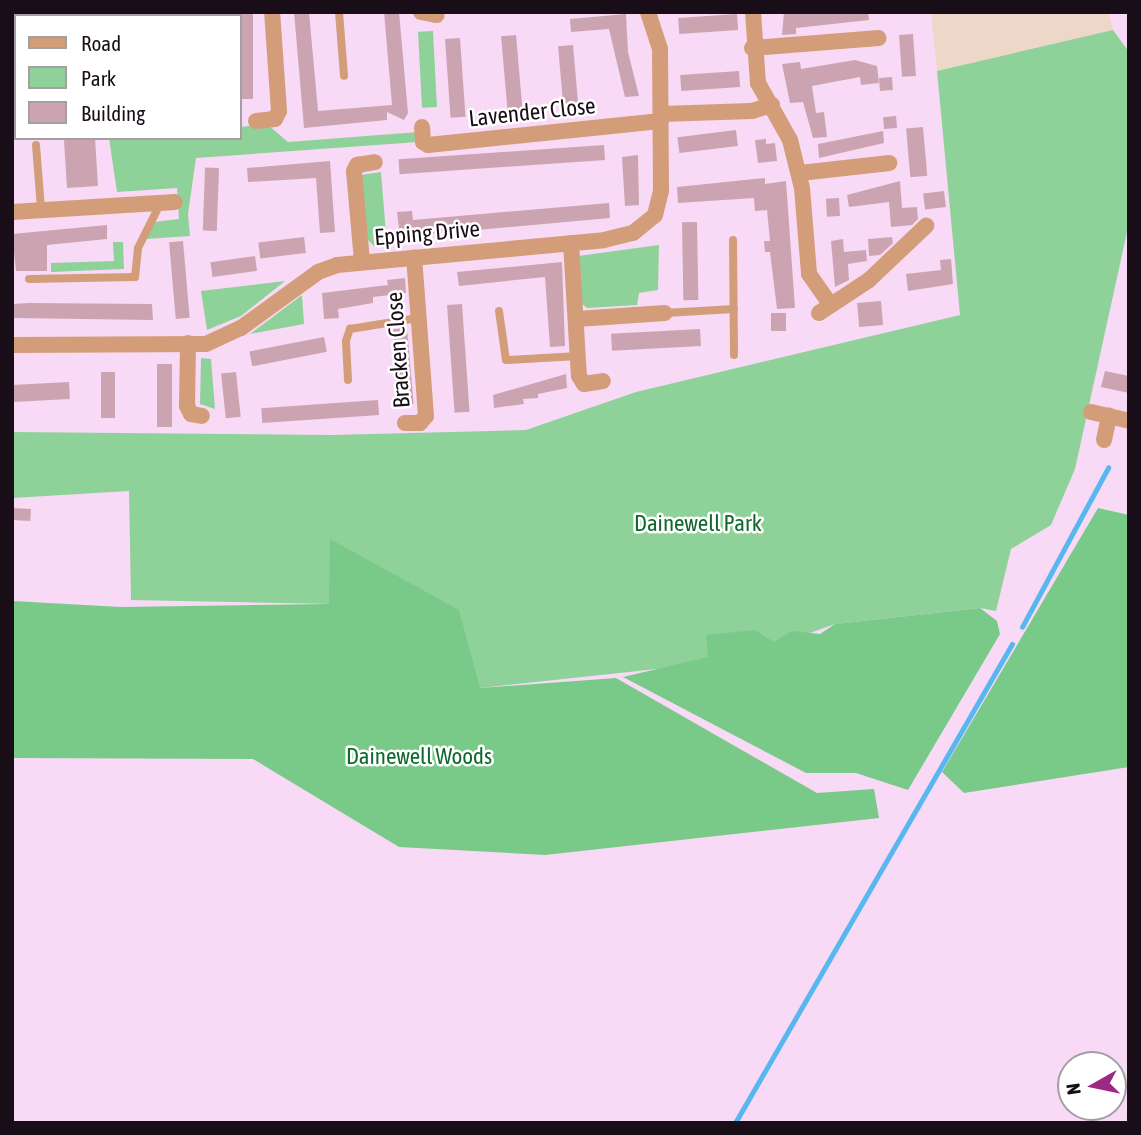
<!DOCTYPE html>
<style>
body{margin:0}
#map{position:relative;width:1141px;height:1135px;overflow:hidden;background:#f8daf6;font-family:"Asap Condensed",sans-serif}
div>[style]{position:absolute}
[style*='--x']{left:calc(var(--x)*1px);top:calc(var(--y)*1px);width:calc(var(--w)*1px);rotate:calc(var(--a)*1deg)}
.education>*{inset:0;background:#ecd7c9}
.green>*{inset:0;background:#8ed29a;transform-origin:0 0}
.forest>*{inset:0;background:#79c988}
.stream>*{height:4.5px;margin:-2.25px;padding:0 2.25px;transform-origin:2.25px;border-radius:2.25px;background:#59b7f0}
.building>*{inset:0;background:#cca4b1;transform-origin:0 0}
.lane>*{height:8px;margin:-4px;padding:0 4px;transform-origin:4px;border-radius:4px;background:#d49d79}
.street>*{height:16px;margin:-8px;padding:0 8px;transform-origin:8px;border-radius:8px;background:#d49d79}
span{translate:-50% -50%;white-space:nowrap;text-align:center;line-height:1.15;-webkit-text-stroke:5px #fff;paint-order:stroke}
.street-label{font-size:23px;color:#190e18}
.park-label{font-size:23px;color:#0f692e}
.frame{position:absolute;inset:0;border:14px solid #190e18;pointer-events:none}
.legend{position:absolute;left:14px;top:14px;width:228px;height:126px;box-sizing:border-box;background:#fff;border:2px solid #a39fa3;margin:0;padding:9px 12px;list-style:none;font-size:21px;color:#190e18}
.legend li{display:flex;align-items:center;gap:14px;height:35px}
.legend b{width:35px;border:2px solid #a39fa3}
.north{position:absolute;left:1057px;top:1051px;width:70px;height:70px;box-sizing:border-box;background:#fff;border:2px solid #a39fa3;border-radius:50%;rotate:261deg;font-size:19px;font-weight:700;line-height:28px;text-align:center;color:#190e18}
.north::after{content:'';display:block;margin:auto;width:24px;height:32px;background:#9c2985;clip-path:polygon(50% 0,100% 100%,50% 72%,0 100%)}
</style>
<div id="map">
<div class="education">
<i style="clip-path:polygon(931px 12px,1109px 12px,1113px 30px,937px 71px)"></i>
</div>
<div class="green">
<i style="clip-path:polygon(1113px 30px,1129px 52px,1129px 223px,1075px 469px,1051px 525px,1011px 549px,996px 611px,980px 608px,835px 624px,731px 661px,480px 688px,329px 604px,131px 600px,129px 491px,12px 498px,12px 432px,332px 435px,526px 430px,636px 392px,960px 315px,937px 71px)"></i>
<i style="left:433px;top:31px;width:76px;height:15px;rotate:87deg"></i>
<i style="clip-path:polygon(267px 124px,288px 142px,418px 132px,418px 142px,196px 158px,188px 214px,190px 236px,146px 239px,154px 222px,179px 219px,177px 188px,117px 192px,109px 138px,240px 138px,240px 127px)"></i>
<i style="clip-path:polygon(381px 172px,387px 246px,375px 247px,367px 239px,361px 175px)"></i>
<i style="clip-path:polygon(113px 242px,123px 242px,124px 269px,51px 272px,51px 263px,114px 261px)"></i>
<i style="clip-path:polygon(659px 245px,658px 290px,639px 293px,637px 305px,587px 308px,581px 303px,578px 256px)"></i>
<i style="clip-path:polygon(285px 281px,241px 316px,207px 330px,201px 291px)"></i>
<i style="clip-path:polygon(302px 295px,304px 324px,250px 334px)"></i>
<i style="clip-path:polygon(201px 358px,211px 359px,215px 409px,200px 404px)"></i>
</div>
<div class="forest">
<i style="clip-path:polygon(1098px 508px,1129px 515px,1129px 767px,964px 793px,942px 772px)"></i>
<i style="clip-path:polygon(330px 539px,459px 610px,480px 688px,616px 678px,817px 793px,874px 789px,879px 818px,545px 855px,399px 847px,253px 759px,12px 758px,12px 601px,121px 607px,329px 604px)"></i>
<i style="clip-path:polygon(980px 608px,997px 621px,1000px 634px,908px 790px,856px 773px,806px 773px,623px 677px,708px 657px,706px 635px,755px 630px,774px 642px,792px 631px,820px 634px,835px 624px)"></i>
</div>
<div class="stream">
<i style="--x:1022;--y:627;--w:181;--a:-61.6"></i>
<i style="--x:735;--y:1123;--w:553;--a:-59.96"></i>
</div>
<div class="building">
<i style="left:239px;top:12px;width:14px;height:87px"></i>
<i style="clip-path:polygon(294px 12px,309px 12px,318px 111px,392px 105px,384px 12px,399px 12px,408px 113px,404px 120px,387px 112px,387px 120px,304px 128px)"></i>
<i style="clip-path:polygon(784px 12px,868px 12px,869px 20px,796px 28px,796px 34px,782px 35px)"></i>
<i style="clip-path:polygon(626px 14px,628px 52px,639px 96px,625px 97px,609px 29px,571px 32px,570px 19px)"></i>
<i style="left:737px;top:14px;width:16px;height:59px;rotate:86deg"></i>
<i style="left:913px;top:34px;width:42px;height:14px;rotate:86deg"></i>
<i style="left:516px;top:35px;width:76px;height:15px;rotate:85deg"></i>
<i style="left:460px;top:38px;width:79px;height:15px;rotate:86deg"></i>
<i style="left:573px;top:45px;width:61px;height:15px;rotate:85deg"></i>
<i style="clip-path:polygon(855px 60px,877px 66px,879px 83px,861px 85px,860px 77px,812px 86px,816px 113px,824px 112px,827px 137px,813px 138px,803px 102px,790px 103px,782px 64px,800px 62px,801px 69px)"></i>
<i style="left:739px;top:71px;width:16px;height:59px;rotate:86deg"></i>
<i style="left:892px;top:77px;width:13px;height:13px;rotate:86deg"></i>
<i style="left:896px;top:116px;width:12px;height:13px;rotate:85deg"></i>
<i style="left:923px;top:127px;width:49px;height:17px;rotate:85deg"></i>
<i style="left:736px;top:130px;width:16px;height:59px;rotate:83deg"></i>
<i style="clip-path:polygon(883px 131px,884px 143px,819px 158px,818px 144px)"></i>
<i style="clip-path:polygon(87px 138px,95px 138px,98px 186px,67px 188px,64px 140px)"></i>
<i style="clip-path:polygon(766px 139px,766px 144px,775px 143px,777px 161px,758px 163px,755px 140px)"></i>
<i style="left:604px;top:145px;width:15px;height:206px;rotate:86deg"></i>
<i style="clip-path:polygon(638px 155px,639px 205px,625px 206px,622px 157px)"></i>
<i style="clip-path:polygon(330px 161px,335px 232px,320px 233px,316px 178px,248px 182px,247px 168px)"></i>
<i style="left:219px;top:168px;width:63px;height:14px;rotate:92deg"></i>
<i style="clip-path:polygon(765px 178px,765px 184px,786px 181px,795px 308px,777px 309px,770px 252px,765px 252px,764px 241px,770px 241px,767px 210px,755px 211px,754px 198px,678px 203px,677px 187px)"></i>
<i style="clip-path:polygon(900px 181px,902px 208px,917px 207px,918px 219px,912px 225px,891px 227px,889px 202px,849px 207px,847px 195px)"></i>
<i style="left:944px;top:191px;width:16px;height:21px;rotate:83deg"></i>
<i style="left:839px;top:198px;width:18px;height:13px;rotate:87deg"></i>
<i style="clip-path:polygon(609px 203px,610px 218px,400px 237px,397px 212px,412px 211px,413px 220px)"></i>
<i style="left:697px;top:222px;width:78px;height:15px;rotate:89deg"></i>
<i style="clip-path:polygon(107px 225px,107px 239px,47px 245px,47px 271px,16px 271px,12px 234px)"></i>
<i style="left:304px;top:237px;width:16px;height:46px;rotate:83deg"></i>
<i style="clip-path:polygon(892px 237px,893px 243px,880px 255px,869px 256px,868px 239px)"></i>
<i style="clip-path:polygon(843px 239px,844px 252px,866px 250px,867px 261px,848px 264px,849px 280px,835px 287px,831px 241px)"></i>
<i style="left:183px;top:241px;width:77px;height:14px;rotate:85deg"></i>
<i style="left:255px;top:256px;width:15px;height:45px;rotate:82deg"></i>
<i style="clip-path:polygon(951px 259px,953px 284px,908px 291px,906px 274px,941px 270px,940px 260px)"></i>
<i style="clip-path:polygon(562px 262px,565px 346px,550px 347px,545px 277px,459px 286px,457px 272px)"></i>
<i style="clip-path:polygon(405px 278px,406px 293px,373px 297px,373px 303px,338px 309px,339px 318px,324px 319px,322px 293px,388px 285px,387px 280px)"></i>
<i style="left:881px;top:301px;width:24px;height:24px;rotate:85deg"></i>
<i style="clip-path:polygon(29px 303px,152px 304px,153px 320px,14px 318px,12px 304px)"></i>
<i style="left:462px;top:304px;width:108px;height:15px;rotate:86deg"></i>
<i style="left:771px;top:313px;width:15px;height:18px"></i>
<i style="left:407px;top:328px;width:76px;height:14px;rotate:85deg"></i>
<i style="left:700px;top:329px;width:17px;height:89px;rotate:87deg"></i>
<i style="left:324px;top:337px;width:15px;height:76px;rotate:79deg"></i>
<i style="left:157px;top:364px;width:15px;height:63px"></i>
<i style="clip-path:polygon(1105px 371px,1129px 376px,1129px 393px,1101px 387px)"></i>
<i style="left:101px;top:372px;width:14px;height:46px"></i>
<i style="left:236px;top:372px;width:45px;height:15px;rotate:84deg"></i>
<i style="clip-path:polygon(566px 374px,567px 388px,538px 394px,538px 398px,523px 399px,524px 404px,494px 408px,493px 395px)"></i>
<i style="left:69px;top:382px;width:17px;height:57px;rotate:87deg"></i>
<i style="left:378px;top:400px;width:15px;height:117px;rotate:86deg"></i>
<i style="left:12px;top:508px;width:19px;height:12px;rotate:3deg"></i>
</div>
<div class="lane">
<i style="--x:132;--y:12;--w:6;--a:39"></i>
<i style="--x:339;--y:12;--w:64;--a:85.5"></i>
<i style="--x:12;--y:23;--w:4;--a:0"></i>
<i style="--x:36;--y:145;--w:64;--a:85.5"></i>
<i style="--x:733;--y:240;--w:115;--a:89.5"></i>
<i style="--x:29;--y:279;--w:106;--a:-1.1"></i>
<i style="--x:135;--y:277;--w:29;--a:-84"></i>
<i style="--x:138;--y:248;--w:51;--a:-63.4"></i>
<i style="--x:499;--y:311;--w:49;--a:81.9"></i>
<i style="--x:506;--y:360;--w:72;--a:-3.2"></i>
<i style="--x:665;--y:313;--w:69;--a:-3.3"></i>
<i style="--x:348;--y:380;--w:39;--a:-93"></i>
<i style="--x:346;--y:341;--w:13;--a:-72"></i>
<i style="--x:350;--y:329;--w:69;--a:-9.2"></i>
</div>
<div class="street">
<i style="--x:88;--y:12;--w:4;--a:90"></i>
<i style="--x:421;--y:12;--w:16;--a:11"></i>
<i style="--x:753;--y:12;--w:71;--a:86"></i>
<i style="--x:758;--y:83;--w:65;--a:60.7"></i>
<i style="--x:790;--y:140;--w:49;--a:76"></i>
<i style="--x:802;--y:188;--w:86;--a:85.3"></i>
<i style="--x:809;--y:274;--w:35;--a:55"></i>
<i style="--x:752;--y:48;--w:127;--a:-4.5"></i>
<i style="--x:661;--y:114;--w:91;--a:-1.9"></i>
<i style="--x:752;--y:111;--w:21;--a:-17"></i>
<i style="--x:256;--y:121;--w:19;--a:-6"></i>
<i style="--x:275;--y:119;--w:9;--a:-63"></i>
<i style="--x:279;--y:111;--w:99;--a:-94"></i>
<i style="--x:422;--y:127;--w:15;--a:86"></i>
<i style="--x:423;--y:142;--w:6;--a:31"></i>
<i style="--x:428;--y:145;--w:234;--a:-5.9"></i>
<i style="--x:800;--y:173;--w:90;--a:-6.4"></i>
<i style="--x:12;--y:212;--w:163;--a:-3.5"></i>
<i style="--x:571;--y:243;--w:133;--a:86.6"></i>
<i style="--x:579;--y:376;--w:9;--a:58"></i>
<i style="--x:584;--y:384;--w:19;--a:-9"></i>
<i style="--x:362;--y:261;--w:90;--a:-95.1"></i>
<i style="--x:354;--y:171;--w:7;--a:-63"></i>
<i style="--x:357;--y:165;--w:18;--a:-9"></i>
<i style="--x:819;--y:313;--w:60;--a:-33.4"></i>
<i style="--x:869;--y:280;--w:79;--a:-43.5"></i>
<i style="--x:577;--y:319;--w:88;--a:-3.9"></i>
<i style="--x:188;--y:343;--w:63;--a:90.9"></i>
<i style="--x:187;--y:406;--w:9;--a:63"></i>
<i style="--x:191;--y:414;--w:11;--a:10"></i>
<i style="--x:12;--y:345;--w:194;--a:-0.3"></i>
<i style="--x:206;--y:344;--w:38;--a:-25"></i>
<i style="--x:241;--y:328;--w:95;--a:-36"></i>
<i style="--x:318;--y:272;--w:20;--a:-20"></i>
<i style="--x:337;--y:265;--w:268;--a:-5.3"></i>
<i style="--x:604;--y:240;--w:30;--a:-14"></i>
<i style="--x:633;--y:233;--w:28;--a:-39"></i>
<i style="--x:655;--y:215;--w:25;--a:-76"></i>
<i style="--x:661;--y:191;--w:142;--a:-90.4"></i>
<i style="--x:660;--y:49;--w:39;--a:-108"></i>
<i style="--x:1091;--y:412;--w:39;--a:13"></i>
<i style="--x:405;--y:423;--w:15;--a:0"></i>
<i style="--x:420;--y:423;--w:9;--a:-49"></i>
<i style="--x:426;--y:416;--w:159;--a:-94.3"></i>
<i style="--x:1104;--y:440;--w:25;--a:-78"></i>
</div>
<div class="street-label">
<span style="left:532px;top:112px;rotate:-6deg">Lavender Close</span>
<span style="left:427px;top:233px;rotate:-5deg">Epping Drive</span>
<span style="left:398px;top:350px;rotate:-94deg">Bracken Close</span>
</div>
<div class="park-label">
<span style="left:698px;top:523px">Dainewell Park</span>
<span style="left:419px;top:756px">Dainewell Woods</span>
</div>
<div class="frame"></div>
<ul class="legend">
<li><b style="height:9px;background:#d49d79"></b>Road</li>
<li><b style="height:19px;background:#8ed29a"></b>Park</li>
<li><b style="height:19px;background:#cca4b1"></b>Building</li>
</ul>
<div class="north">N</div>
</div>
